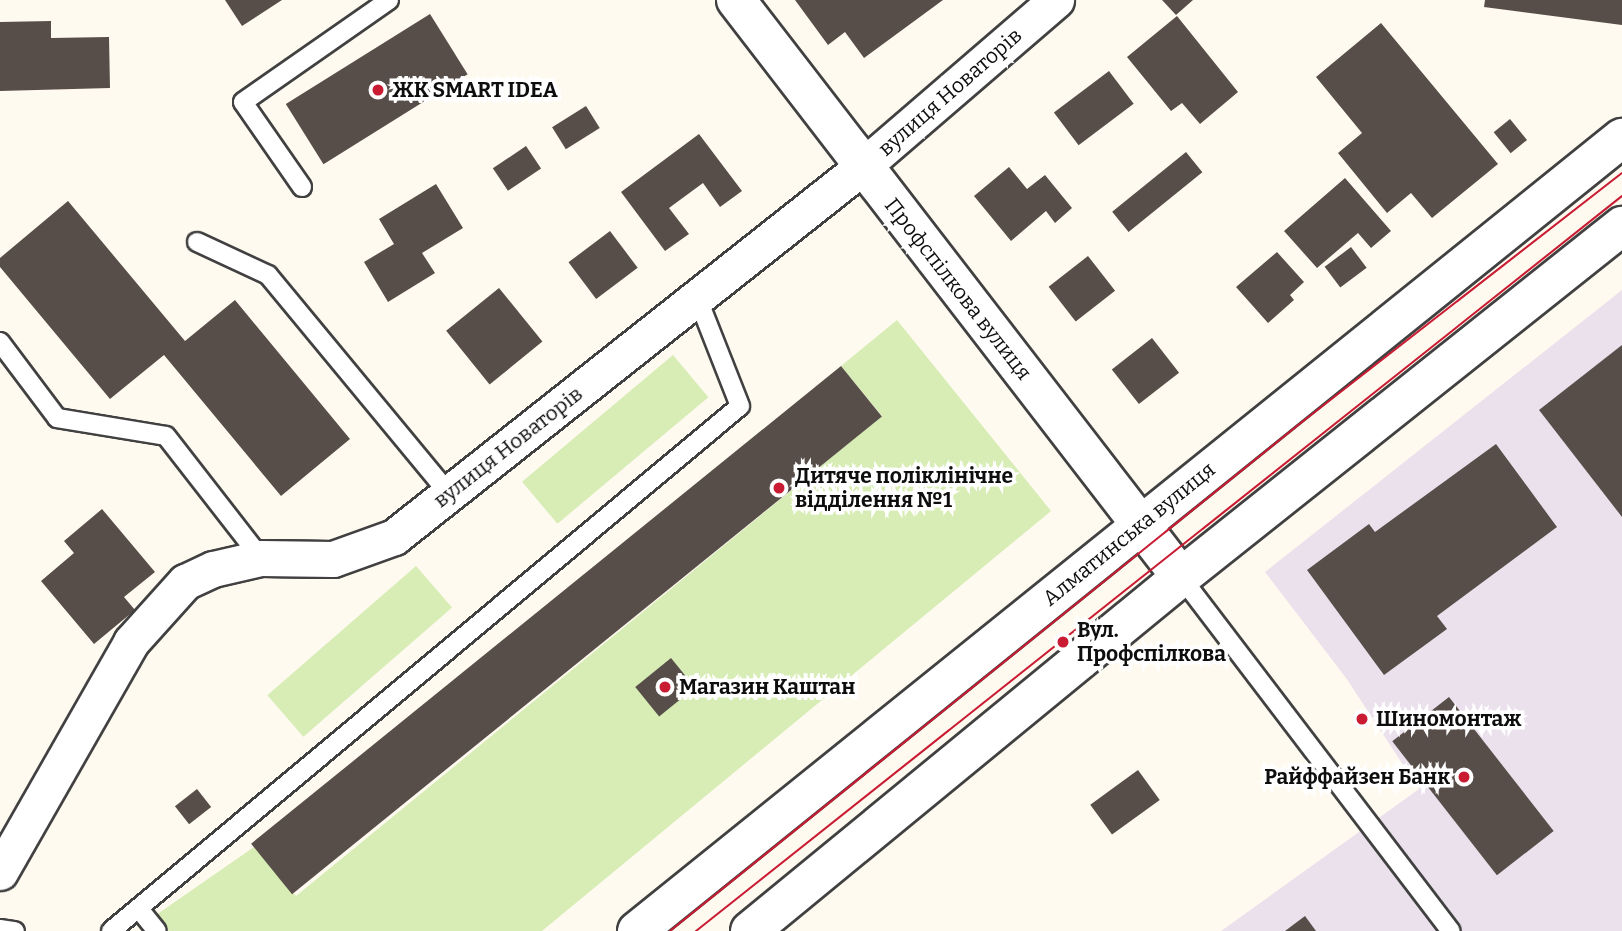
<!DOCTYPE html>
<meta charset="utf-8">
<style>
body{margin:0}
#map{position:relative;width:1622px;height:931px;overflow:hidden;background:#fffaef;font-family:Bitter,serif}
div>[style]{position:absolute}
[style*='--x']{left:calc(var(--x)*1px);top:calc(var(--y)*1px);width:calc(var(--w)*1px);rotate:calc(var(--a)*1deg)}
.industrial>*{inset:0;background:#ebe1ed}
.green>*{inset:0;background:#d7edb5;transform-origin:0 0}
.building>*{inset:0;background:#574e49;transform-origin:0 0}
.roads{filter:drop-shadow(2px 0 #414141) drop-shadow(-2px 0 #414141) drop-shadow(0 2px #414141) drop-shadow(0 -2px #414141)}
.service>*{height:18px;margin:-9px;padding:0 9px;transform-origin:9px;border-radius:9px;background:#fff}
.minor>*{height:35px;margin:-17.5px;padding:0 17.5px;transform-origin:17.5px;border-radius:17.5px;background:#fff}
.tertiary>*{height:38px;margin:-19px;padding:0 19px;transform-origin:19px;border-radius:19px;background:#fff}
.tram>*{height:2px;margin:-1px;padding:0 1px;transform-origin:1px;border-radius:1px;background:#c91b32}
.dots>*{width:19px;height:19px;translate:-50% -50%;box-sizing:border-box;border:4px solid #fff;border-radius:50%}
span{translate:-50% -50%;white-space:nowrap;text-align:center;line-height:1.15;-webkit-text-stroke:7px #fff;paint-order:stroke}
.poi-label{font-size:21px;color:#0e0e0e;font-weight:700}
.left{translate:0 -50%;text-align:left}
.right{translate:-100% -50%;text-align:right}
.street-label{font-size:21px;color:#0e0e0e}
</style>
<div id="map">
<div class="industrial">
<i style="clip-path:polygon(1622px 290px,1622px 931px,1221px 931px,1419px 789px,1346px 678px,1265px 572px)"></i>
</div>
<div class="green">
<i style="clip-path:polygon(897px 320px,1051px 511px,542px 931px,169px 931px,156px 915px,254px 847px,296px 896px,882px 416px,841px 366px)"></i>
<i style="left:673px;top:355px;width:55px;height:197px;rotate:50deg"></i>
<i style="left:416px;top:566px;width:55px;height:197px;rotate:49deg"></i>
</div>
<div class="building">
<i style="clip-path:polygon(225px 0,282px 0,242px 26px)"></i>
<i style="clip-path:polygon(795px 0,943px 0,864px 58px,845px 32px,828px 45px)"></i>
<i style="clip-path:polygon(1162px 0,1193px 0,1176px 15px)"></i>
<i style="clip-path:polygon(1485px 0,1622px 0,1622px 25px,1484px 7px)"></i>
<i style="left:430px;top:14px;width:71px;height:170px;rotate:58deg"></i>
<i style="clip-path:polygon(1177px 16px,1238px 92px,1200px 124px,1182px 103px,1171px 111px,1127px 57px)"></i>
<i style="clip-path:polygon(51px 21px,51px 38px,109px 37px,110px 88px,0 91px,0 22px)"></i>
<i style="clip-path:polygon(1381px 23px,1498px 164px,1432px 218px,1411px 193px,1387px 213px,1338px 153px,1362px 133px,1316px 77px)"></i>
<i style="left:1109px;top:71px;width:41px;height:69px;rotate:53deg"></i>
<i style="left:586px;top:106px;width:26px;height:40px;rotate:58deg"></i>
<i style="left:1510px;top:119px;width:27px;height:21px;rotate:51deg"></i>
<i style="clip-path:polygon(699px 134px,742px 191px,720px 207px,703px 183px,669px 208px,689px 234px,665px 251px,621px 192px)"></i>
<i style="left:526px;top:146px;width:27px;height:40px;rotate:56deg"></i>
<i style="left:1186px;top:152px;width:26px;height:95px;rotate:51deg"></i>
<i style="clip-path:polygon(1009px 167px,1027px 189px,1045px 175px,1072px 208px,1055px 223px,1046px 211px,1011px 241px,974px 196px)"></i>
<i style="clip-path:polygon(1345px 178px,1391px 231px,1371px 248px,1358px 233px,1317px 268px,1284px 231px)"></i>
<i style="clip-path:polygon(436px 184px,463px 228px,422px 253px,435px 273px,388px 302px,364px 262px,394px 244px,379px 219px)"></i>
<i style="clip-path:polygon(68px 201px,185px 341px,235px 300px,350px 439px,281px 496px,164px 355px,110px 399px,0 267px,0 258px)"></i>
<i style="left:610px;top:231px;width:46px;height:52px;rotate:53deg"></i>
<i style="left:1351px;top:247px;width:26px;height:33px;rotate:53deg"></i>
<i style="clip-path:polygon(1277px 252px,1304px 282px,1290px 295px,1294px 300px,1268px 323px,1236px 287px)"></i>
<i style="left:1088px;top:256px;width:44px;height:50px;rotate:52deg"></i>
<i style="left:499px;top:288px;width:69px;height:68px;rotate:51deg"></i>
<i style="left:1152px;top:338px;width:44px;height:51px;rotate:52deg"></i>
<i style="clip-path:polygon(1622px 345px,1622px 517px,1539px 410px)"></i>
<i style="left:841px;top:366px;width:65px;height:759px;rotate:51deg"></i>
<i style="clip-path:polygon(1496px 444px,1557px 527px,1437px 616px,1447px 629px,1384px 675px,1307px 570px,1369px 524px,1375px 532px)"></i>
<i style="clip-path:polygon(102px 509px,155px 572px,124px 597px,135px 610px,94px 644px,41px 581px,74px 553px,64px 541px)"></i>
<i style="left:671px;top:658px;width:38px;height:46px;rotate:51deg"></i>
<i style="left:1449px;top:697px;width:170px;height:72px;rotate:52deg"></i>
<i style="left:1138px;top:770px;width:37px;height:59px;rotate:54deg"></i>
<i style="left:197px;top:789px;width:23px;height:28px;rotate:52deg"></i>
<i style="clip-path:polygon(1305px 916px,1316px 931px,1285px 931px)"></i>
</div>
<div class="roads">
<div class="service">
<i style="--x:302;--y:187;--w:103;--a:-124.8"></i>
<i style="--x:243;--y:102;--w:178;--a:-34.9"></i>
<i style="--x:197;--y:242;--w:78;--a:24.9"></i>
<i style="--x:268;--y:275;--w:284;--a:50.4"></i>
<i style="--x:0;--y:342;--w:95;--a:53.1"></i>
<i style="--x:57;--y:418;--w:110;--a:9.4"></i>
<i style="--x:166;--y:436;--w:155;--a:52.1"></i>
<i style="--x:1181;--y:577;--w:445;--a:52.7"></i>
<i style="--x:139;--y:909;--w:28;--a:51"></i>
<i style="--x:0;--y:929;--w:15;--a:8"></i>
<i style="--x:111;--y:931;--w:819;--a:-39.85"></i>
<i style="--x:740;--y:406;--w:117;--a:-111.5"></i>
</div>
<div class="minor">
<i style="--x:0;--y:872;--w:265;--a:-60.3"></i>
<i style="--x:131;--y:642;--w:81;--a:-48"></i>
<i style="--x:185;--y:582;--w:31;--a:-25"></i>
<i style="--x:213;--y:569;--w:49;--a:-12.9"></i>
<i style="--x:261;--y:558;--w:72;--a:0.8"></i>
<i style="--x:333;--y:559;--w:65;--a:-19.8"></i>
<i style="--x:394;--y:537;--w:597;--a:-38.33"></i>
<i style="--x:862;--y:167;--w:256;--a:-40.7"></i>
</div>
<div class="tertiary">
<i style="--x:736;--y:0;--w:729;--a:52.36"></i>
<i style="--x:637;--y:931;--w:1265;--a:-38.84"></i>
<i style="--x:750;--y:931;--w:558;--a:-39.4"></i>
<i style="--x:1181;--y:577;--w:564;--a:-38.52"></i>
</div>
</div>
<div class="tram">
<i style="--x:670;--y:931;--w:811;--a:-38.85"></i>
<i style="--x:1302;--y:422;--w:405;--a:-37.9"></i>
<i style="--x:696;--y:931;--w:1182;--a:-38.44"></i>
</div>
<div class="dots">
<i style="left:378px;top:90px;background:#c91b32"></i>
<i style="left:779px;top:488px;background:#c91b32"></i>
<i style="left:1063px;top:642px;background:#c91b32"></i>
<i style="left:665px;top:687px;background:#c91b32"></i>
<i style="left:1362px;top:719px;background:#c91b32"></i>
<i style="left:1464px;top:777px;background:#c91b32"></i>
</div>
<div class="poi-label">
<span class="left" style="left:392px;top:90px">ЖК SMART IDEA</span>
<span class="left" style="left:795px;top:488px">Дитяче поліклінічне<br>відділення №1</span>
<span class="left" style="left:1077px;top:642px">Вул.<br>Профспілкова</span>
<span class="left" style="left:679px;top:687px">Магазин Каштан</span>
<span class="left" style="left:1376px;top:719px">Шиномонтаж</span>
<span class="right" style="left:1450px;top:777px">Райффайзен Банк</span>
</div>
<div class="street-label">
<span style="left:950px;top:92px;rotate:-41deg">вулиця Новаторів</span>
<span style="left:958px;top:289px;rotate:52deg">Профспілкова вулиця</span>
<span style="left:508px;top:447px;rotate:-38deg">вулиця Новаторів</span>
<span style="left:1129px;top:534px;rotate:-39deg">Алматинська вулиця</span>
</div>
</div>
